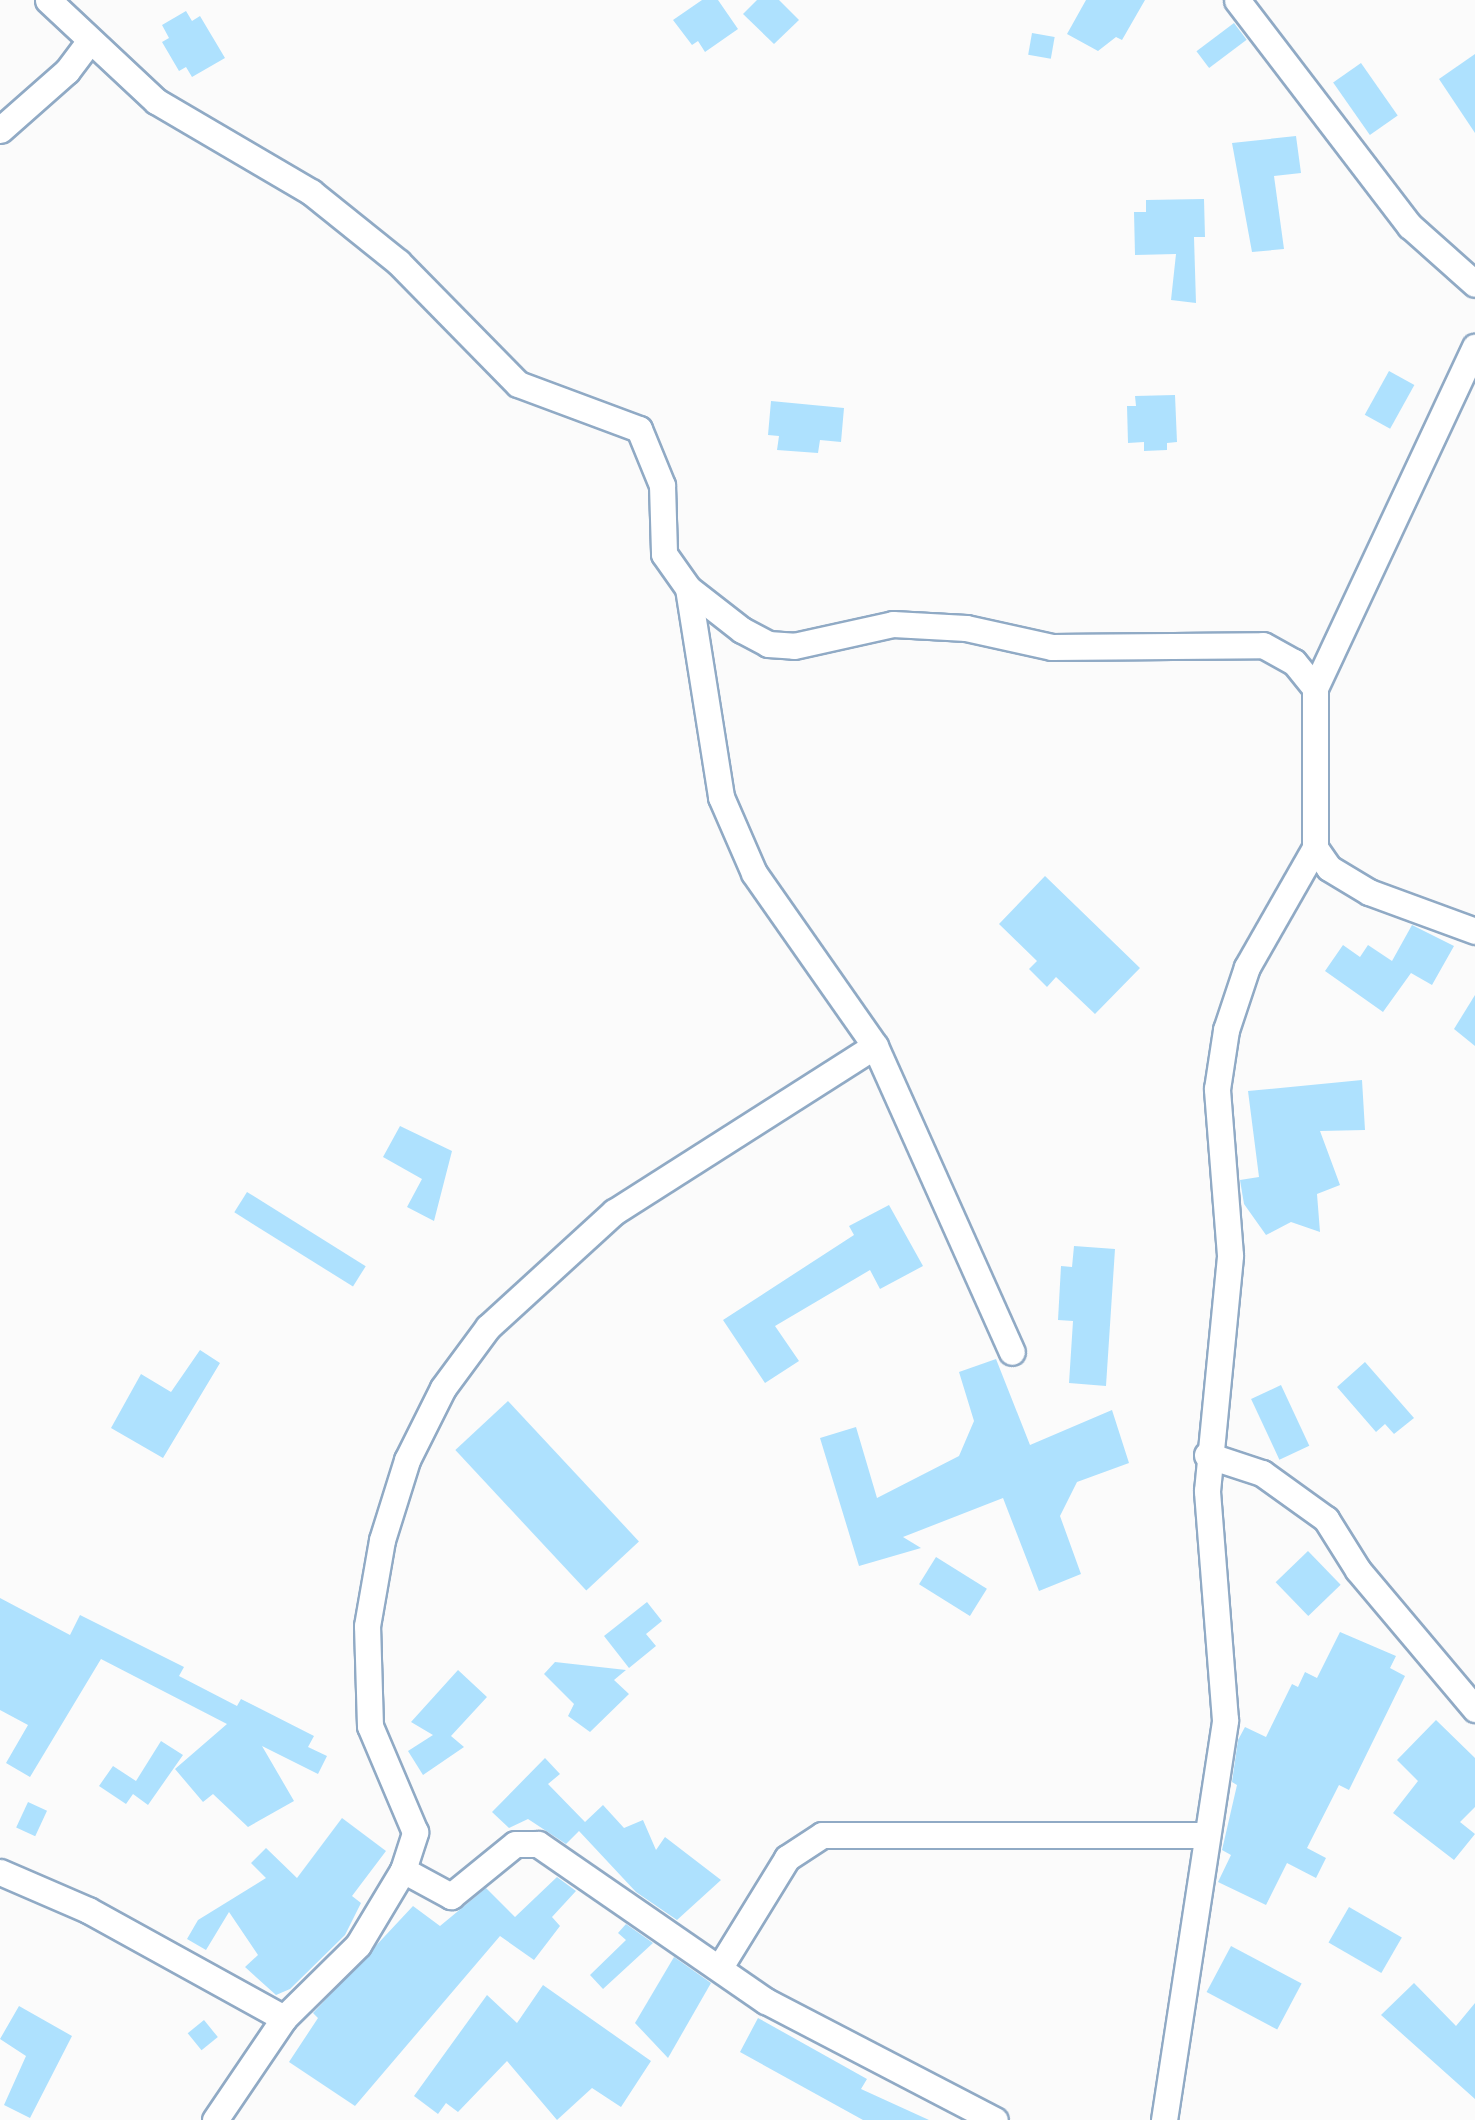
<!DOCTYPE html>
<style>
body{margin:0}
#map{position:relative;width:1475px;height:2120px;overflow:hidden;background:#fbfbfb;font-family:"Fira Sans Condensed",sans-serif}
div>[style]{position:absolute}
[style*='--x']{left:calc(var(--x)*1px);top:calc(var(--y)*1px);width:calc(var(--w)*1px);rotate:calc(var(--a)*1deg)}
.building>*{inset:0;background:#aee1fe;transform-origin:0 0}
.roads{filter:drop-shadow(2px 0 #90aac5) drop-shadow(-2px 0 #90aac5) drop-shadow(0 2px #90aac5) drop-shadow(0 -2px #90aac5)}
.minor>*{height:25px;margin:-12.5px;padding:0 12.5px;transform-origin:12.5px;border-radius:12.5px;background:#fff}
span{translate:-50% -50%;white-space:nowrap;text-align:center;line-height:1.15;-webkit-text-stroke:8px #fff;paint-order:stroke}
</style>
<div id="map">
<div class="building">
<i style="clip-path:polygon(702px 0,718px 0,738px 29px,705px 52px,698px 41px,692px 45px,673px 20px)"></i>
<i style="clip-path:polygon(757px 0,779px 0,799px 20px,774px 44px,743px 14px)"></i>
<i style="clip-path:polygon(1086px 0,1145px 0,1122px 40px,1116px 37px,1098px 51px,1067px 34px)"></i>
<i style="clip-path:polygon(186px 11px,192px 21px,200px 16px,225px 58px,192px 77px,186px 67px,179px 71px,162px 42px,169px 38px,162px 25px)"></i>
<i style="left:1234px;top:23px;width:21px;height:47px;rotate:53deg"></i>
<i style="left:1032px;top:33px;width:23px;height:22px;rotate:10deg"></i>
<i style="clip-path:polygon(1475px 54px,1475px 133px,1439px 79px)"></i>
<i style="left:1361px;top:63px;width:64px;height:34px;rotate:55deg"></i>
<i style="clip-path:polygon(1296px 136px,1301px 173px,1274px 176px,1284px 249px,1252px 252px,1232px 143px)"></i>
<i style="clip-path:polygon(1204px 199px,1205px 237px,1194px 237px,1196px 303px,1171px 300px,1176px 254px,1135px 255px,1134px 212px,1146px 212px,1146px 200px)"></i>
<i style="left:1389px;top:371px;width:29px;height:50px;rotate:29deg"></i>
<i style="clip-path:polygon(1175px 395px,1177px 442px,1167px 443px,1167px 450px,1144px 451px,1144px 442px,1128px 443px,1127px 406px,1136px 406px,1135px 396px)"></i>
<i style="clip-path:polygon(771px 401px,844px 408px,841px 442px,820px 440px,818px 453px,777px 450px,779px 436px,768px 435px)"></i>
<i style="clip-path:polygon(1045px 876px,1140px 968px,1095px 1014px,1056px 977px,1047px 987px,1029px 969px,1037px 961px,999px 924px)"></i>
<i style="clip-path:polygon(1412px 925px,1454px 946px,1432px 985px,1411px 973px,1383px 1012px,1325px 971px,1343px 945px,1360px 957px,1368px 945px,1392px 961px)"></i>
<i style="clip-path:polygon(1475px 995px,1475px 1046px,1454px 1029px)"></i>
<i style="clip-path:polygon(1362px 1080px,1365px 1130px,1320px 1131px,1340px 1185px,1317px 1194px,1320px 1232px,1291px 1222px,1266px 1235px,1244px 1204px,1240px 1180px,1259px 1177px,1248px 1091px)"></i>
<i style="clip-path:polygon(400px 1126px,452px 1151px,434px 1221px,407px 1207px,422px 1179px,383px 1157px)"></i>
<i style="left:247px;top:1192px;width:140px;height:24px;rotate:32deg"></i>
<i style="clip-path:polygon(889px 1205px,923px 1266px,880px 1289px,870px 1270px,775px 1326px,799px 1361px,765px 1383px,723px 1320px,854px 1235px,849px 1226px)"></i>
<i style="clip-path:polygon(1074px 1246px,1115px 1249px,1106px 1386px,1069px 1383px,1073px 1321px,1058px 1320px,1061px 1266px,1072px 1267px)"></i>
<i style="clip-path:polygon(200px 1350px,220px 1363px,163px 1458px,111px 1428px,141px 1374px,171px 1392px)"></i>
<i style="clip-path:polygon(996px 1359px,1030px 1445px,1112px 1410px,1129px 1463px,1077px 1482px,1060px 1516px,1081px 1574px,1039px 1591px,1003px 1498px,903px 1537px,921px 1548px,859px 1566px,820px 1438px,856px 1427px,877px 1498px,959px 1456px,974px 1421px,959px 1372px)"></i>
<i style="clip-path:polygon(1365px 1362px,1414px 1418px,1394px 1434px,1385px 1424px,1376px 1432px,1337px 1387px)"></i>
<i style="left:1281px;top:1385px;width:67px;height:33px;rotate:65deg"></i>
<i style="left:508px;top:1401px;width:192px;height:72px;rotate:47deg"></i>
<i style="left:1308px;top:1551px;width:47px;height:45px;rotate:46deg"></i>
<i style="left:936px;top:1557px;width:60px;height:32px;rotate:32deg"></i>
<i style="clip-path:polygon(0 1598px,70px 1635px,80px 1615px,184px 1667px,179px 1676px,237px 1706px,241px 1699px,314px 1736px,308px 1747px,327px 1756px,318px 1774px,262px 1746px,294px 1801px,248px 1827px,213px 1794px,203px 1802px,175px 1769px,227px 1724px,101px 1659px,30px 1777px,6px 1763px,28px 1725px,0 1710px)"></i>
<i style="clip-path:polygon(647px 1602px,662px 1621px,646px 1634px,656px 1646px,629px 1668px,604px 1636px)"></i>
<i style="clip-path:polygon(1340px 1632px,1396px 1656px,1390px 1668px,1405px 1676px,1349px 1790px,1339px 1785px,1307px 1848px,1326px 1858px,1316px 1878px,1287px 1863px,1266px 1905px,1218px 1882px,1231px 1855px,1222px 1850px,1237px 1785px,1232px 1782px,1238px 1740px,1245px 1727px,1266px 1737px,1292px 1684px,1298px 1687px,1305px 1672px,1317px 1678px)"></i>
<i style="clip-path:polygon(555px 1662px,626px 1670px,614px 1680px,629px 1694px,590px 1732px,568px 1716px,574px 1704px,544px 1674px)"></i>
<i style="clip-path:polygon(458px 1670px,487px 1697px,451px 1736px,464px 1747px,423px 1775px,408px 1751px,433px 1735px,411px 1722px)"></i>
<i style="clip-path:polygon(1436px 1720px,1475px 1758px,1475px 1807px,1460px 1822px,1475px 1834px,1454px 1860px,1393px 1813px,1418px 1781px,1397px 1760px)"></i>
<i style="clip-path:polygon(161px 1741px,183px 1755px,148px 1805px,133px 1794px,126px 1804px,99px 1786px,113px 1766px,136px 1781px)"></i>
<i style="clip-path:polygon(545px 1758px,560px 1774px,548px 1784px,585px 1822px,603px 1805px,624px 1828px,643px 1820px,656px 1850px,665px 1837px,721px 1880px,677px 1920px,636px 1892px,579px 1831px,566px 1844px,528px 1819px,509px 1828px,492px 1812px)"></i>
<i style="left:28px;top:1802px;width:21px;height:28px;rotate:25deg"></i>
<i style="clip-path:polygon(342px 1818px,386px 1851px,352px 1896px,361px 1903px,345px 1935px,290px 1989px,276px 1995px,245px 1967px,258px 1955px,229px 1912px,206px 1950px,187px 1939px,198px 1920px,266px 1878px,251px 1863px,266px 1848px,297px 1878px)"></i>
<i style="clip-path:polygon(557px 1877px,576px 1891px,552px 1917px,560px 1926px,534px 1960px,500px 1936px,355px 2106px,289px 2062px,318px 2018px,313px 2013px,413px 1906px,440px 1926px,486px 1888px,515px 1917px)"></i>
<i style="left:1349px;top:1907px;width:61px;height:41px;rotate:30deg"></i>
<i style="clip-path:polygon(626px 1924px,653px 1943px,603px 1989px,590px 1975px,626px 1940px,618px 1933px)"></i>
<i style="left:1231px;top:1946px;width:80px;height:52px;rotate:28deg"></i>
<i style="clip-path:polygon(674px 1957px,711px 1983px,668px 2058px,635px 2023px)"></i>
<i style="clip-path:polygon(1414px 1983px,1456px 2026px,1475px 2003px,1475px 2099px,1381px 2015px)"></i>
<i style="clip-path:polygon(543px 1985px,651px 2061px,621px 2107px,592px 2088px,557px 2120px,507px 2061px,458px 2112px,446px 2103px,438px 2114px,414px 2096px,487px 1995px,517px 2023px)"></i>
<i style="clip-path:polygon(19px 2006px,72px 2036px,30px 2118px,4px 2105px,26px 2056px,0 2039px)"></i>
<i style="clip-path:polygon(758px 2018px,867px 2079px,861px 2089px,929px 2120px,863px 2120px,740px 2052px)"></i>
<i style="left:204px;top:2020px;width:22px;height:21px;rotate:51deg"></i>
</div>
<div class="roads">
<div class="minor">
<i style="--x:48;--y:0;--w:148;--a:43.1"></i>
<i style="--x:156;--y:101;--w:180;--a:30.4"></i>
<i style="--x:311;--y:192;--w:112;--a:38.8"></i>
<i style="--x:398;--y:262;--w:171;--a:45.5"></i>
<i style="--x:518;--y:384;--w:129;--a:20.4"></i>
<i style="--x:639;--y:429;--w:61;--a:67.7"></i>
<i style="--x:662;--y:485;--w:69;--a:88.3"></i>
<i style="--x:664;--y:554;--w:42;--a:54.8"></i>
<i style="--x:688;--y:588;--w:68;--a:37.9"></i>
<i style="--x:742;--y:630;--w:30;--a:28"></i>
<i style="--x:768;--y:644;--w:26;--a:4"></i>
<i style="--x:794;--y:646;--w:101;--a:-12.5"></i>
<i style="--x:893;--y:624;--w:73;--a:3.1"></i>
<i style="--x:966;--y:628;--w:88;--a:12.5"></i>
<i style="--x:1052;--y:647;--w:211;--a:-0.5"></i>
<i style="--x:1263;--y:645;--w:35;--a:29"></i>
<i style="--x:1294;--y:662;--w:33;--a:51"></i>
<i style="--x:1315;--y:688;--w:160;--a:90"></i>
<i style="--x:1315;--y:848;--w:24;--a:55"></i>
<i style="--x:1329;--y:868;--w:47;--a:31"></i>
<i style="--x:1369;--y:892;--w:113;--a:20.2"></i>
<i style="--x:1237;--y:0;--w:285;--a:52.6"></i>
<i style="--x:1410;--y:226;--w:87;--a:41.7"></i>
<i style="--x:0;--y:130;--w:89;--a:-41.4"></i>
<i style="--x:67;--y:71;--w:35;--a:-53"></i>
<i style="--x:688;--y:588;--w:212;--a:81"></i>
<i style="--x:721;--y:797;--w:83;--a:66.5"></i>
<i style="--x:754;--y:873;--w:211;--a:55"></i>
<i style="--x:875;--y:1046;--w:335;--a:65.9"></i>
<i style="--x:1315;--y:688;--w:377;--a:-64.9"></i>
<i style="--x:1207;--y:1455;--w:58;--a:18.1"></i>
<i style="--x:1262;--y:1473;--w:79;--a:35.7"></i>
<i style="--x:1326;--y:1519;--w:60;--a:57.9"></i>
<i style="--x:1358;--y:1570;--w:182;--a:49.9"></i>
<i style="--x:403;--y:1870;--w:55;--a:28.4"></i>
<i style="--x:451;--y:1896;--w:82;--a:-39.1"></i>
<i style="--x:515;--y:1844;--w:23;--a:0"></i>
<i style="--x:538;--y:1844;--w:277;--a:34.6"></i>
<i style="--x:766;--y:2001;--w:258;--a:27.5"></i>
<i style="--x:0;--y:1872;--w:96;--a:23.4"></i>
<i style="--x:88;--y:1910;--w:224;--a:28.9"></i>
<i style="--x:720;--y:1967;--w:128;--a:-58.4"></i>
<i style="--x:787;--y:1858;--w:42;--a:-33.3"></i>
<i style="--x:822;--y:1835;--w:384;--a:0"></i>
<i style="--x:215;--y:2120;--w:123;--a:-55.9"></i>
<i style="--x:284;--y:2018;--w:104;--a:-44.6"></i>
<i style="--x:358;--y:1945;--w:87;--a:-59"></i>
<i style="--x:403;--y:1870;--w:40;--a:-72"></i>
<i style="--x:415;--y:1832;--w:115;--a:-113"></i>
<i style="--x:370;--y:1726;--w:100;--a:-91.7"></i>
<i style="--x:367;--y:1626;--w:87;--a:-80.1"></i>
<i style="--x:382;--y:1540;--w:84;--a:-72.6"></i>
<i style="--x:407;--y:1460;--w:80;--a:-63.4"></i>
<i style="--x:443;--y:1388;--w:76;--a:-53.6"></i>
<i style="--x:488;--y:1327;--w:171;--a:-42.4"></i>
<i style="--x:614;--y:1212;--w:309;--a:-32.5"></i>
<i style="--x:1164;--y:2120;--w:405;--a:-81.3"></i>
<i style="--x:1225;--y:1720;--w:230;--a:-94.5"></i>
<i style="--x:1207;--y:1491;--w:237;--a:-84.4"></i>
<i style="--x:1230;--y:1255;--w:167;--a:-94.5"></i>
<i style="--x:1217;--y:1089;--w:60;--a:-81.3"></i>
<i style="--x:1226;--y:1030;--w:66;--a:-71.6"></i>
<i style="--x:1247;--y:967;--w:137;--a:-60.3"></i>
</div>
</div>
</div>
